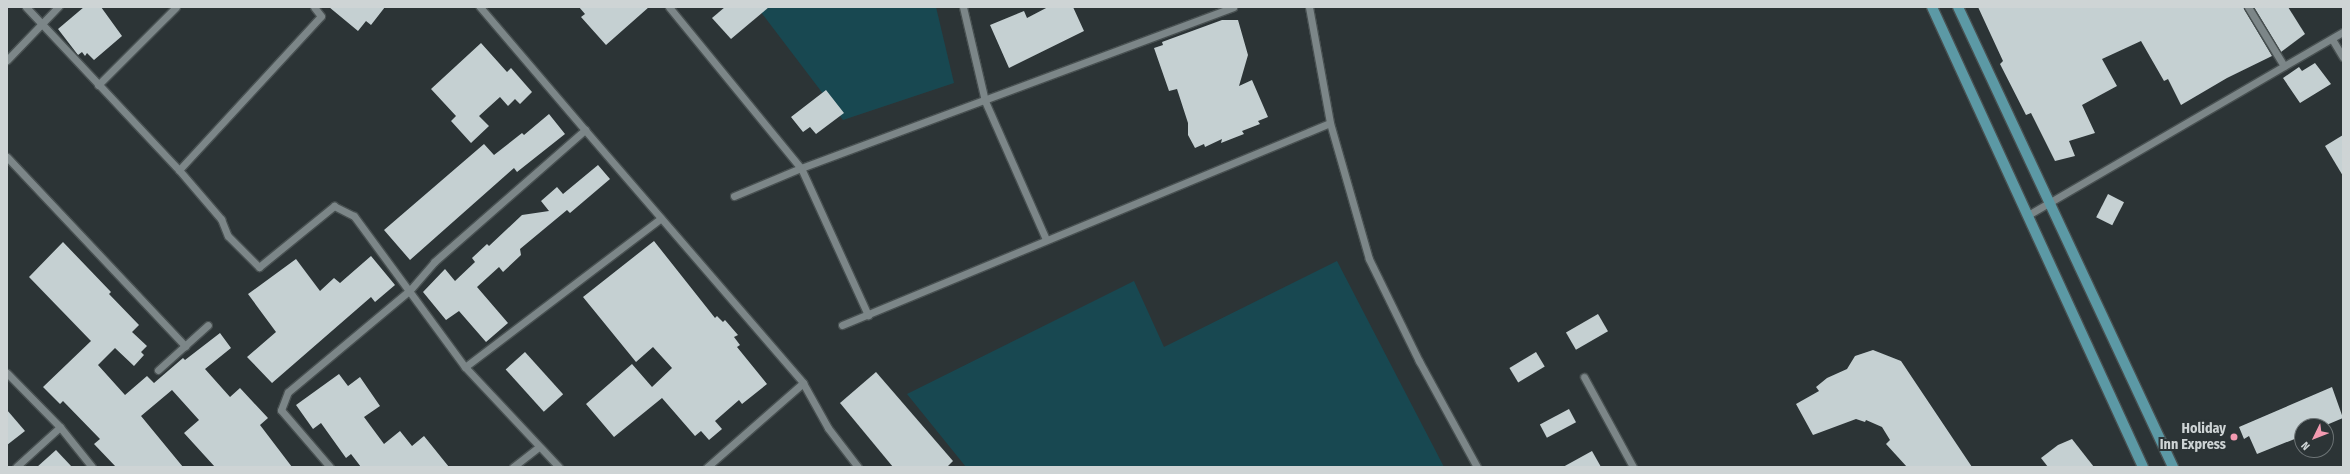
<!DOCTYPE html>
<style>
body{margin:0}
#map{position:relative;width:2350px;height:474px;overflow:hidden;background:#2c3436;font-family:"Fira Sans Condensed",sans-serif}
div>[style]{position:absolute}
[style*='--x']{left:calc(var(--x)*1px);top:calc(var(--y)*1px);width:calc(var(--w)*1px);rotate:calc(var(--a)*1deg)}
.green>*{inset:0;background:#184851}
.building>*{inset:0;background:#c5d0d2;transform-origin:0 0}
.roads{filter:drop-shadow(1px 0 #485051) drop-shadow(-1px 0 #485051) drop-shadow(0 1px #485051) drop-shadow(0 -1px #485051)}
.minor>*{height:7px;margin:-3.5px;padding:0 3.5px;transform-origin:3.5px;border-radius:3.5px;background:#7c8688}
.major>*{height:10px;margin:-5px;padding:0 5px;transform-origin:5px;border-radius:5px;background:#5c99a5}
.dots>*{width:11px;height:11px;translate:-50% -50%;box-sizing:border-box;border:2px solid #2c3436;border-radius:50%}
span{translate:-50% -50%;white-space:nowrap;text-align:center;line-height:1.15;-webkit-text-stroke:4px #2c3436;paint-order:stroke}
.poi-label{font-size:14px;color:#ced4d5;font-weight:700}
.right{translate:-100% -50%;text-align:right}
.frame{position:absolute;inset:0;border:8px solid #ced4d5;pointer-events:none}
.north{position:absolute;left:2294px;top:418px;width:40px;height:40px;box-sizing:border-box;background:#2c3436;border:1px solid #6d7476;border-radius:50%;rotate:227deg;font-size:11px;font-weight:700;line-height:16px;text-align:center;color:#ced4d5}
.north::after{content:'';display:block;margin:auto;width:14px;height:18px;background:#f29ab0;clip-path:polygon(50% 0,100% 100%,50% 72%,0 100%)}
</style>
<div id="map">
<div class="green">
<i style="clip-path:polygon(757px 7px,936px 7px,954px 83px,843px 120px)"></i>
<i style="clip-path:polygon(1337px 261px,1444px 467px,966px 467px,907px 394px,1134px 281px,1164px 347px)"></i>
</div>
<div class="building">
<i style="clip-path:polygon(84px 7px,101px 7px,122px 36px,94px 60px,87px 53px,85px 56px,82px 52px,78px 55px,58px 29px)"></i>
<i style="clip-path:polygon(329px 7px,385px 7px,371px 25px,366px 21px,358px 31px)"></i>
<i style="clip-path:polygon(579px 7px,649px 7px,606px 45px,581px 17px,585px 14px)"></i>
<i style="clip-path:polygon(725px 7px,769px 7px,731px 39px,712px 18px)"></i>
<i style="clip-path:polygon(1048px 7px,1073px 7px,1084px 31px,1009px 68px,990px 25px,1024px 11px,1027px 18px)"></i>
<i style="clip-path:polygon(1978px 7px,2243px 7px,2272px 56px,2227px 78px,2181px 105px,2168px 79px,2164px 81px,2141px 41px,2102px 59px,2117px 86px,2082px 105px,2095px 133px,2069px 141px,2075px 156px,2055px 161px,2031px 113px,2026px 115px,2000px 64px,2003px 61px)"></i>
<i style="clip-path:polygon(2254px 7px,2288px 7px,2305px 34px,2281px 52px)"></i>
<i style="clip-path:polygon(1222px 20px,1238px 20px,1248px 55px,1239px 86px,1252px 80px,1268px 117px,1258px 121px,1260px 124px,1242px 131px,1244px 134px,1221px 143px,1222px 139px,1205px 147px,1204px 144px,1195px 148px,1188px 135px,1188px 123px,1177px 89px,1169px 91px,1154px 48px,1163px 45px,1162px 42px)"></i>
<i style="clip-path:polygon(481px 43px,507px 72px,511px 68px,532px 92px,520px 104px,515px 99px,508px 106px,500px 97px,479px 116px,489px 126px,471px 143px,451px 121px,456px 116px,431px 89px)"></i>
<i style="clip-path:polygon(2315px 63px,2331px 84px,2300px 103px,2283px 78px,2299px 67px,2302px 71px)"></i>
<i style="clip-path:polygon(826px 90px,844px 113px,816px 134px,810px 127px,803px 132px,791px 117px)"></i>
<i style="clip-path:polygon(549px 114px,565px 134px,517px 172px,514px 168px,410px 260px,384px 230px,484px 144px,494px 155px,522px 133px,524px 135px)"></i>
<i style="clip-path:polygon(2343px 135px,2343px 176px,2325px 146px)"></i>
<i style="clip-path:polygon(598px 165px,610px 179px,570px 213px,567px 210px,520px 249px,521px 255px,503px 272px,499px 267px,477px 287px,508px 323px,486px 342px,459px 311px,446px 320px,423px 292px,445px 269px,455px 281px,475px 262px,472px 258px,487px 244px,489px 246px,522px 215px,549px 211px,541px 201px,557px 187px,563px 194px)"></i>
<i style="left:2108px;top:194px;width:18px;height:26px;rotate:27deg"></i>
<i style="clip-path:polygon(654px 241px,715px 318px,717px 316px,723px 322px,725px 320px,738px 335px,734px 337px,740px 345px,737px 347px,767px 384px,742px 404px,739px 400px,715px 421px,722px 429px,709px 440px,701px 431px,695px 436px,662px 398px,614px 437px,586px 404px,632px 364px,652px 387px,672px 368px,653px 347px,636px 362px,583px 297px)"></i>
<i style="clip-path:polygon(63px 242px,111px 292px,109px 294px,139px 325px,132px 332px,147px 346px,141px 352px,144px 355px,134px 366px,115px 348px,98px 365px,125px 395px,147px 376px,154px 383px,183px 358px,185px 360px,220px 333px,231px 348px,205px 369px,230px 397px,240px 388px,268px 418px,260px 425px,292px 467px,215px 467px,184px 433px,199px 420px,172px 390px,141px 416px,183px 467px,116px 467px,94px 444px,100px 439px,63px 401px,60px 404px,43px 387px,91px 341px,29px 277px)"></i>
<i style="clip-path:polygon(371px 256px,395px 285px,375px 302px,371px 297px,272px 383px,247px 357px,276px 332px,248px 294px,296px 259px,320px 291px,334px 278px,340px 283px)"></i>
<i style="left:1598px;top:314px;width:20px;height:37px;rotate:60deg"></i>
<i style="clip-path:polygon(1873px 350px,1901px 361px,1972px 467px,1907px 467px,1886px 444px,1890px 440px,1882px 427px,1866px 420px,1865px 422px,1856px 419px,1813px 435px,1796px 404px,1819px 391px,1816px 387px,1827px 378px,1847px 369px,1855px 356px)"></i>
<i style="left:525px;top:352px;width:57px;height:26px;rotate:48deg"></i>
<i style="left:1536px;top:352px;width:17px;height:31px;rotate:59deg"></i>
<i style="clip-path:polygon(876px 372px,953px 461px,947px 467px,893px 467px,840px 403px)"></i>
<i style="clip-path:polygon(339px 374px,348px 386px,360px 377px,380px 406px,364px 417px,384px 444px,400px 431px,412px 446px,424px 436px,449px 467px,361px 467px,351px 454px,346px 458px,321px 423px,313px 429px,296px 405px)"></i>
<i style="clip-path:polygon(2332px 387px,2343px 418px,2324px 426px,2302px 426px,2302px 436px,2257px 454px,2249px 436px,2244px 439px,2239px 427px)"></i>
<i style="left:1569px;top:409px;width:15px;height:33px;rotate:62deg"></i>
<i style="clip-path:polygon(7px 410px,25px 431px,7px 445px)"></i>
<i style="clip-path:polygon(2072px 439px,2094px 467px,2048px 467px,2041px 458px,2058px 445px)"></i>
<i style="clip-path:polygon(56px 450px,72px 467px,37px 467px)"></i>
<i style="clip-path:polygon(1592px 451px,1601px 467px,1563px 467px)"></i>
</div>
<div class="roads">
<div class="minor">
<i style="--x:26;--y:7;--w:224;--a:46.8"></i>
<i style="--x:179;--y:170;--w:65;--a:49.4"></i>
<i style="--x:221;--y:219;--w:18;--a:68"></i>
<i style="--x:228;--y:236;--w:44;--a:45"></i>
<i style="--x:259;--y:267;--w:97;--a:-39.1"></i>
<i style="--x:334;--y:206;--w:22;--a:27"></i>
<i style="--x:354;--y:216;--w:187;--a:53.7"></i>
<i style="--x:465;--y:367;--w:137;--a:46.8"></i>
<i style="--x:669;--y:7;--w:208;--a:50.7"></i>
<i style="--x:801;--y:168;--w:461;--a:-20.4"></i>
<i style="--x:963;--y:7;--w:97;--a:76.8"></i>
<i style="--x:985;--y:101;--w:151;--a:66.2"></i>
<i style="--x:1309;--y:7;--w:118;--a:79.7"></i>
<i style="--x:1330;--y:123;--w:141;--a:74"></i>
<i style="--x:1369;--y:259;--w:114;--a:63.9"></i>
<i style="--x:1419;--y:361;--w:121;--a:61.3"></i>
<i style="--x:2248;--y:7;--w:69;--a:58.6"></i>
<i style="--x:2332;--y:39;--w:21;--a:59"></i>
<i style="--x:7;--y:60;--w:74;--a:-46.1"></i>
<i style="--x:98;--y:85;--w:110;--a:-45"></i>
<i style="--x:585;--y:130;--w:334;--a:49.2"></i>
<i style="--x:803;--y:383;--w:128;--a:138.8"></i>
<i style="--x:7;--y:157;--w:260;--a:46.7"></i>
<i style="--x:179;--y:170;--w:209;--a:-47.3"></i>
<i style="--x:321;--y:16;--w:11;--a:-128"></i>
<i style="--x:734;--y:196;--w:73;--a:-22.7"></i>
<i style="--x:801;--y:168;--w:162;--a:65.5"></i>
<i style="--x:2028;--y:215;--w:364;--a:-30.2"></i>
<i style="--x:842;--y:325;--w:528;--a:-22.49"></i>
<i style="--x:465;--y:367;--w:246;--a:-37.2"></i>
<i style="--x:158;--y:370;--w:67;--a:-42"></i>
<i style="--x:7;--y:373;--w:76;--a:45.5"></i>
<i style="--x:60;--y:427;--w:59;--a:137.7"></i>
<i style="--x:1584;--y:377;--w:102;--a:61.4"></i>
<i style="--x:803;--y:383;--w:51;--a:60.9"></i>
<i style="--x:828;--y:428;--w:49;--a:52.4"></i>
<i style="--x:60;--y:427;--w:51;--a:51.3"></i>
<i style="--x:330;--y:467;--w:75;--a:-130.7"></i>
<i style="--x:281;--y:410;--w:19;--a:-69"></i>
<i style="--x:288;--y:392;--w:159;--a:-39.9"></i>
<i style="--x:410;--y:290;--w:37;--a:-49"></i>
<i style="--x:434;--y:262;--w:201;--a:-41.2"></i>
<i style="--x:585;--y:130;--w:162;--a:-130.5"></i>
<i style="--x:513;--y:467;--w:33;--a:-38"></i>
</div>
<div class="major">
<i style="--x:1932;--y:7;--w:506;--a:65.36"></i>
<i style="--x:1958;--y:7;--w:508;--a:64.95"></i>
</div>
</div>
<div class="dots">
<i style="left:2234px;top:437px;background:#f29ab0"></i>
</div>
<div class="poi-label">
<span class="right" style="left:2226px;top:437px">Holiday<br>Inn Express</span>
</div>
<div class="frame"></div>
<div class="north">N</div>
</div>
